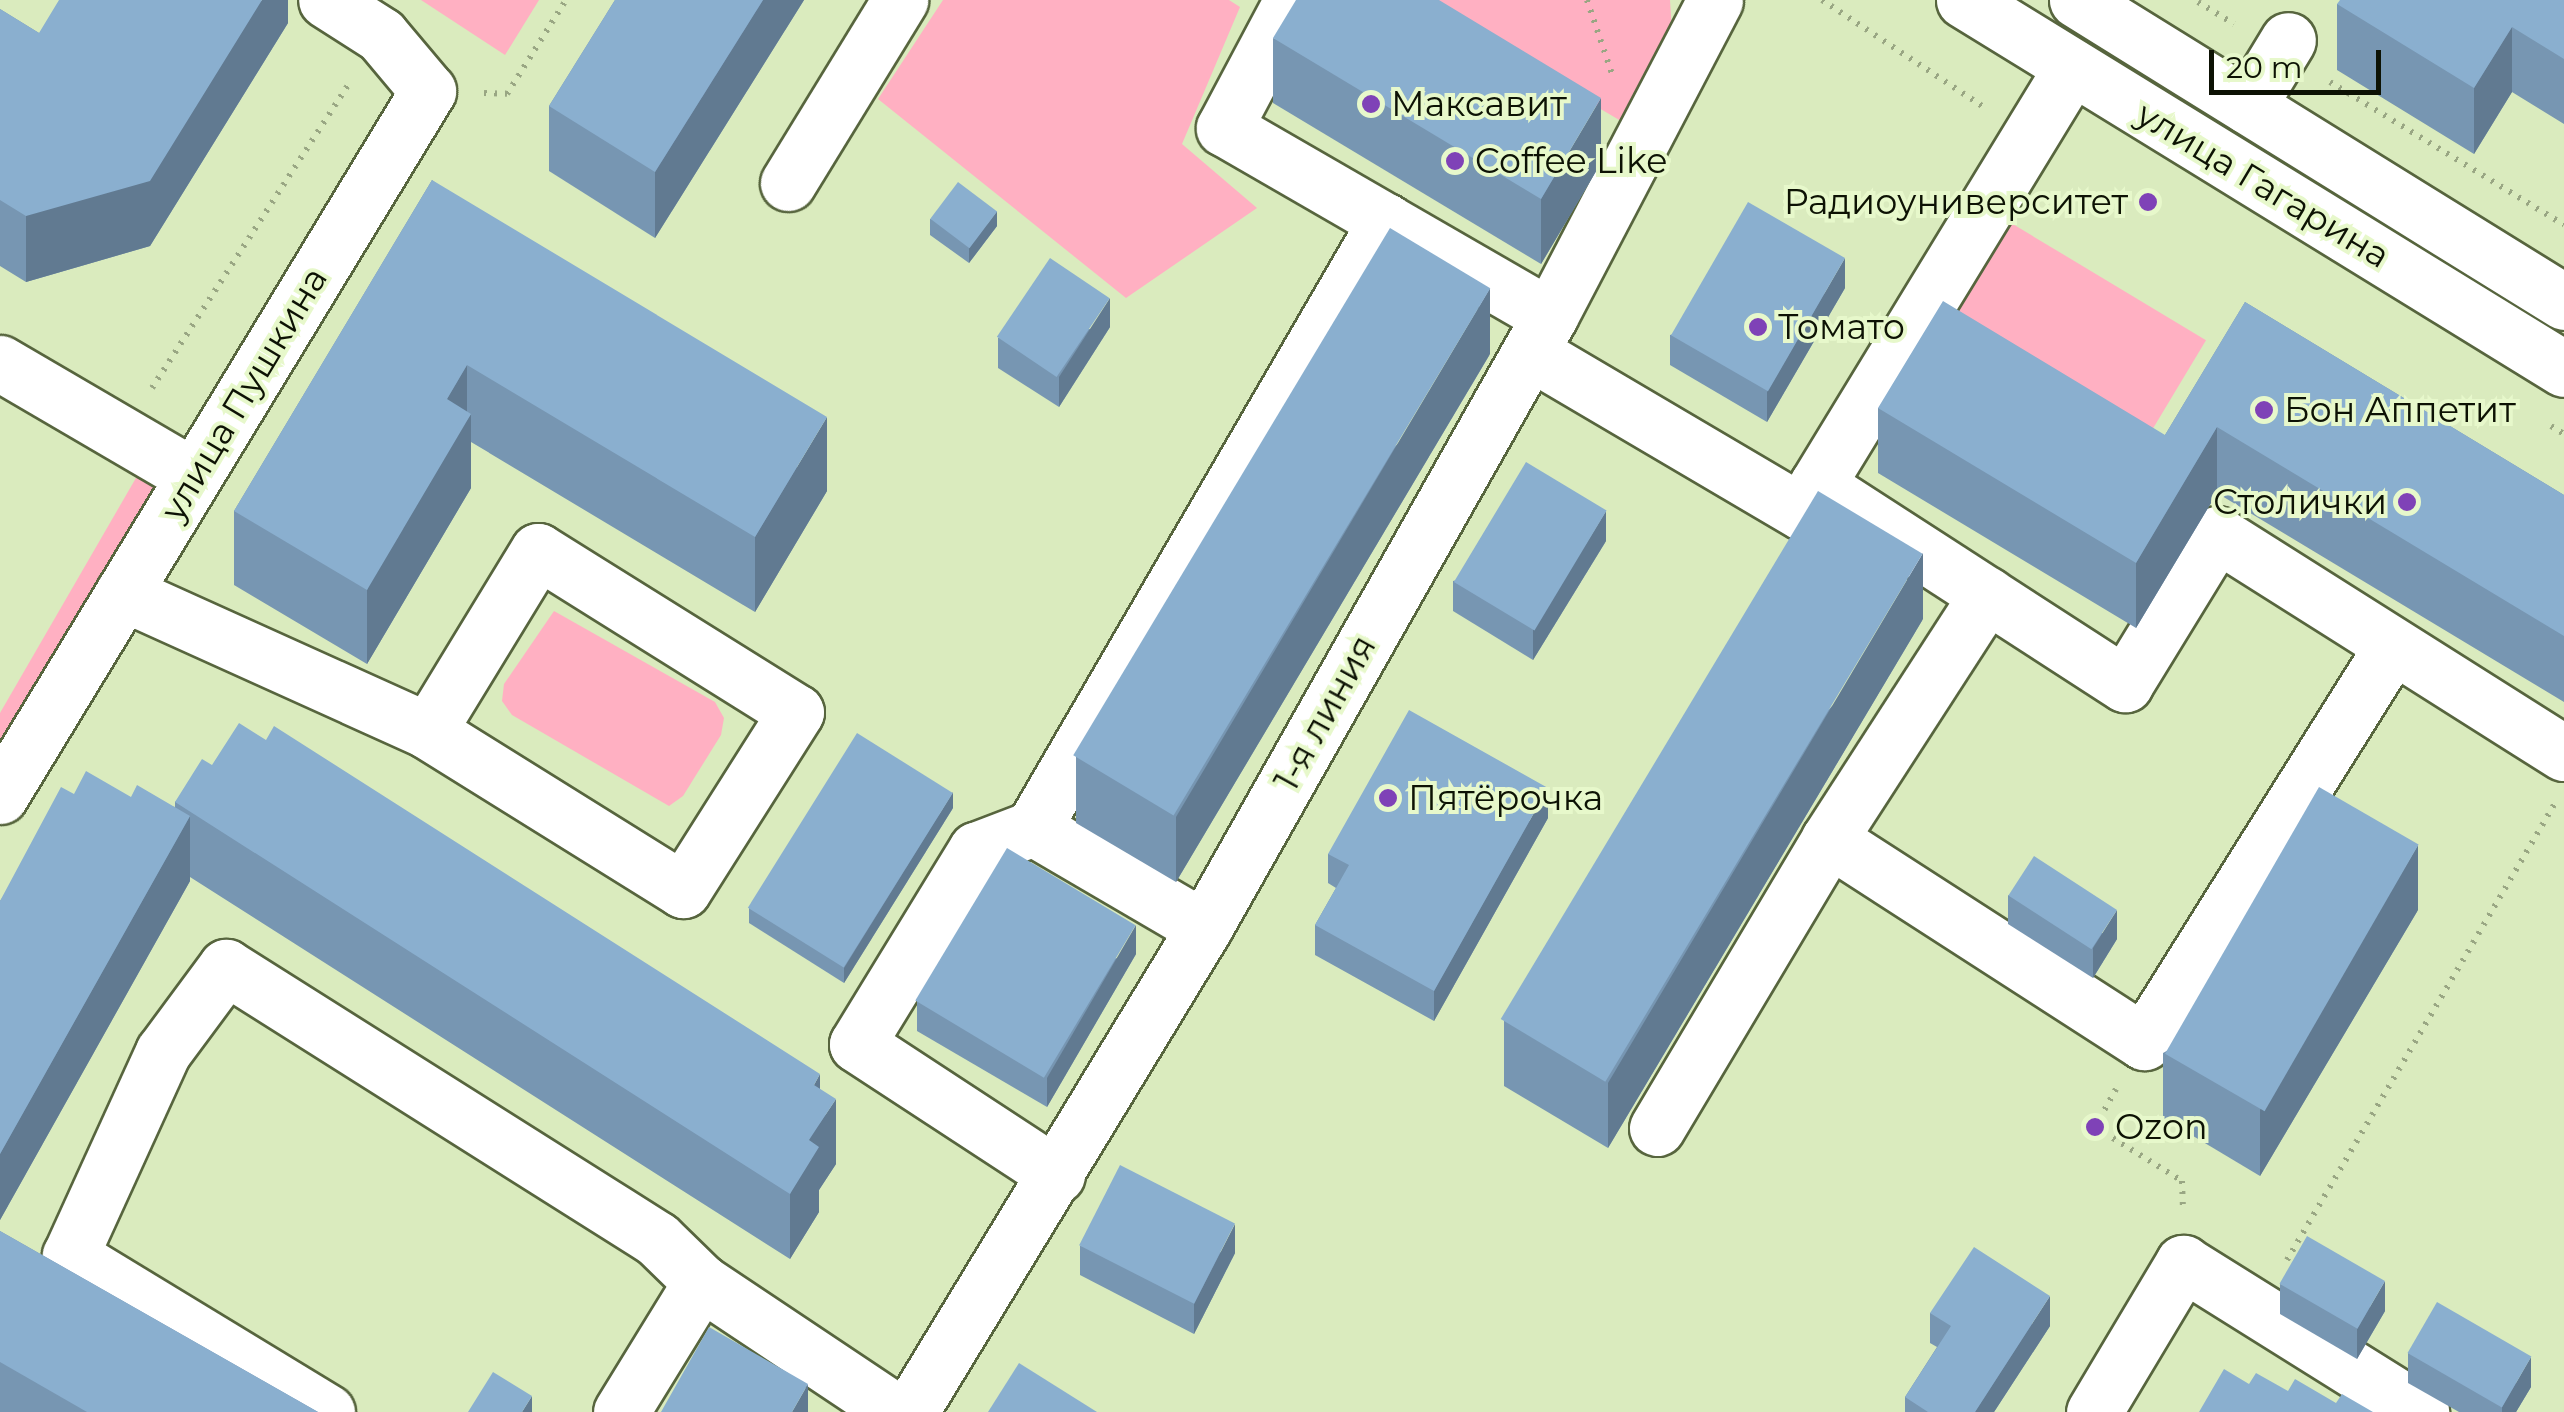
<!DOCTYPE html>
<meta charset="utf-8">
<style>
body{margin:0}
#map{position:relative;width:2564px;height:1412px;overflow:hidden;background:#daebbe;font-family:Montserrat,sans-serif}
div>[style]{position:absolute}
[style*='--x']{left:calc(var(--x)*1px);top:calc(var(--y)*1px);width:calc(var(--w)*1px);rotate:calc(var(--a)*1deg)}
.green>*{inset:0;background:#ffb0c2;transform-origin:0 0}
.path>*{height:6px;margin-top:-3px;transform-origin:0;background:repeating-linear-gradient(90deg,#99a683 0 2.5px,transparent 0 10.5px)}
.roads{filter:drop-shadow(2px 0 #57653e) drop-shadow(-2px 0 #57653e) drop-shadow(0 2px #57653e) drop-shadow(0 -2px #57653e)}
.minor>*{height:55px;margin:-27.5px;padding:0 27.5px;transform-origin:27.5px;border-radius:27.5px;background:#fff}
.major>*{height:55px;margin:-27.5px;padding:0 27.5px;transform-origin:27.5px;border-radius:27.5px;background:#fff}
.wall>*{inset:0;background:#7796b2}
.shaded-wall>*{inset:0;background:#617a91}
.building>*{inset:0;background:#8aafcf;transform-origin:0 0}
.dots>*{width:28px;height:28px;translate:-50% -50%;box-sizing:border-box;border:5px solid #e7f8cb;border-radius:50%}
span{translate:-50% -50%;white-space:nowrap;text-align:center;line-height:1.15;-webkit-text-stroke:8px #e7f8cb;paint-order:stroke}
.poi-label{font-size:35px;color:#0d1204}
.left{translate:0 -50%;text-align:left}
.right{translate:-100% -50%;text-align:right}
.street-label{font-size:35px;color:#0d1204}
.scale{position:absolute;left:2209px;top:50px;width:172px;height:45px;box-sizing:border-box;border:5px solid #0d1204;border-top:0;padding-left:12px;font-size:30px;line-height:35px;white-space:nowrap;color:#0d1204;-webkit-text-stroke:8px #e7f8cb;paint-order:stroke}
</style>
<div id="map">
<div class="green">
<i style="clip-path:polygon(421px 0,539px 0,505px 55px)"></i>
<i style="clip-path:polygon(943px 0,1229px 0,1240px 7px,1182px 144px,1257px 208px,1126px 298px,878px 99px)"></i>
<i style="clip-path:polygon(1415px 0,1670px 0,1672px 33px,1621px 121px)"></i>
<i style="left:1996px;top:214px;width:245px;height:145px;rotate:31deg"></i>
<i style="clip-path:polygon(151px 452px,193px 476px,0 796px,0 713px)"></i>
<i style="clip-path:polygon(554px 611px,715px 702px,724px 718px,721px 735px,683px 796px,669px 806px,512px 715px,502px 701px,504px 684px)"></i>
</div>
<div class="path">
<i style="--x:1587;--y:0;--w:78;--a:71.3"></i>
<i style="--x:1822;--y:0;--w:192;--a:33.5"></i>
<i style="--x:2198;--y:2;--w:42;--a:31.4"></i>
<i style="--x:2330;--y:82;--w:274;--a:31.4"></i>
<i style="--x:484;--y:93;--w:23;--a:2"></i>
<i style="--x:507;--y:94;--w:111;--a:-57.9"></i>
<i style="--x:152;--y:388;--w:362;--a:-57.1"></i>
<i style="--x:2551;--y:426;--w:15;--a:32"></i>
<i style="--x:2116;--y:1089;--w:43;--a:118.9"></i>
<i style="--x:2095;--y:1127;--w:102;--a:31.8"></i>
<i style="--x:2182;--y:1181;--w:26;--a:88"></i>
<i style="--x:2287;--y:1260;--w:528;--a:-59.6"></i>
</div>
<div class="roads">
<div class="minor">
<i style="--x:1292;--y:0;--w:145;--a:118"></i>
<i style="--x:1224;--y:128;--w:376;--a:30"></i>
<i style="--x:2072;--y:67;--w:490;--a:121.4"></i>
<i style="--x:1817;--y:485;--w:367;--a:32.9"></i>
<i style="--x:2125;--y:684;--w:176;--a:-58.5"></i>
<i style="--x:2217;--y:534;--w:410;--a:32.3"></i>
<i style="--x:2248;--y:106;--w:77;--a:-58.8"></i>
<i style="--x:788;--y:183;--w:215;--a:-58.5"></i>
<i style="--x:1530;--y:352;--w:316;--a:30.5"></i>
<i style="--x:1802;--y:512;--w:31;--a:-61"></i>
<i style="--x:0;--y:363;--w:224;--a:30.3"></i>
<i style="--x:123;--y:593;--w:335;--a:24.3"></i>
<i style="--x:428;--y:731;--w:211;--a:-58.6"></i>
<i style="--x:538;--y:551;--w:304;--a:32"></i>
<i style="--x:796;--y:712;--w:211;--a:122.4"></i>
<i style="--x:683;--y:890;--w:301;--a:-148.1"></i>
<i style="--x:0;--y:796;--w:825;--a:-58.74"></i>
<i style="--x:428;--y:91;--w:73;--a:-130"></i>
<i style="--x:381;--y:35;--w:65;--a:-147.5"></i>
<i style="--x:1033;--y:828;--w:198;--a:30.3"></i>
<i style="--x:1829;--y:839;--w:375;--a:32.8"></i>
<i style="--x:2144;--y:1042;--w:467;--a:-57.9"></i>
<i style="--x:1657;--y:1128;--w:336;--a:-59.2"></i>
<i style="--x:1829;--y:839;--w:291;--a:-57.1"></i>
<i style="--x:1057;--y:1175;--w:239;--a:-146.8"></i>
<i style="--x:857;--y:1044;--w:228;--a:-58.5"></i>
<i style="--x:976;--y:850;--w:61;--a:-21.1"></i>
<i style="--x:1033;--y:828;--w:702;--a:-59.82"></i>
<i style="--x:327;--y:1412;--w:301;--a:-148.7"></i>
<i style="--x:70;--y:1256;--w:224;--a:-65.5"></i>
<i style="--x:163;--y:1052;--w:106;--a:-53.5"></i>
<i style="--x:226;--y:967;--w:510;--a:32.26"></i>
<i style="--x:657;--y:1239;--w:62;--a:44.3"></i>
<i style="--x:701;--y:1282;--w:234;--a:33.7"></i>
<i style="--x:621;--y:1412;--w:153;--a:-58.4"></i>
<i style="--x:910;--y:1412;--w:566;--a:-58.72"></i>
<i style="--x:1204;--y:928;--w:703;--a:-60.52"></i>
<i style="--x:1550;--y:316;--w:356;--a:-62.4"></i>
<i style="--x:2094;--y:1412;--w:174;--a:-59.1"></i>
<i style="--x:2183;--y:1263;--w:281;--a:32"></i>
</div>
<div class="major">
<i style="--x:1964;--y:0;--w:704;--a:31.59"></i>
<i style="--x:2077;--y:0;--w:573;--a:31.8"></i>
</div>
</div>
<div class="wall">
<i style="clip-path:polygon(288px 0,288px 23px,150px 246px,26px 282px,0 266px,0 9px,39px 33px)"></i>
<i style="clip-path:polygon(615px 0,804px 0,655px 238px,549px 171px,549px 106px)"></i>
<i style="clip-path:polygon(2564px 0,2564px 124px,2512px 92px,2474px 154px,2337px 70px,2337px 4px)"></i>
<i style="clip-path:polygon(1273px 38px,1601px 163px,1541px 264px,1273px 103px)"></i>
<i style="clip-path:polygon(432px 180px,827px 491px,755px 612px,471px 442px,471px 488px,367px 664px,234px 585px,234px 511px)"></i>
<i style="clip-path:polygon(930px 219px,997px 226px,969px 263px,930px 235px)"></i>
<i style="clip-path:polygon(1845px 288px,1767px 422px,1670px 365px,1670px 335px)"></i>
<i style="clip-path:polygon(2245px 302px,2564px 495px,2564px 702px,2217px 493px,2136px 628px,1878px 473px,1878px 408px,2165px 435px)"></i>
<i style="clip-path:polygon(1110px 327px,1059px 407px,998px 368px,998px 338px)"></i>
<i style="clip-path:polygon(1490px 354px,1176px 882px,1076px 823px,1076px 757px)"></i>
<i style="clip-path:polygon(1606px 541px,1533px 660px,1453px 611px,1453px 581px)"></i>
<i style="clip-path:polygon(1923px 619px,1608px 1148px,1504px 1086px,1504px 1021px)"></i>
<i style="clip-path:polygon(212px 765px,820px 1089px,836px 1164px,819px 1190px,819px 1212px,790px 1259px,190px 877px,190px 881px,0 1220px,0 901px,74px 794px,131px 797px,175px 807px,175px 802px)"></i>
<i style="clip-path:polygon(953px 808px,844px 983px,749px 923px,749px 908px)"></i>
<i style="clip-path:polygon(1548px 818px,1434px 1021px,1315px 955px,1315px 925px,1336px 888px,1328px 883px,1328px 854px)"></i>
<i style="clip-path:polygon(2008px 895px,2117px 939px,2093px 978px,2008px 924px)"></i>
<i style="clip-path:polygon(2418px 910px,2260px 1176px,2163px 1118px,2163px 1053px)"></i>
<i style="clip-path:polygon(1136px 954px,1047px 1107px,917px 1031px,917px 1001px)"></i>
<i style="clip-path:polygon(0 1231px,318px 1412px,0 1412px)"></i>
<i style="clip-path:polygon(1080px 1246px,1235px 1253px,1194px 1334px,1080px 1275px)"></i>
<i style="clip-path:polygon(2280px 1284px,2385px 1311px,2357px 1359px,2280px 1314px)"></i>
<i style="clip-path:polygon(1930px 1313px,2050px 1326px,1994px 1412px,1905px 1412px,1905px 1397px,1937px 1347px,1930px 1343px)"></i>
<i style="clip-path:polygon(2408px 1353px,2531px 1387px,2516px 1412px,2459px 1412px,2408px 1383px)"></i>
</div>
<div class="shaded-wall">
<i style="clip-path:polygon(262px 0,288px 0,288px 23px,150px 246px,26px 282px,26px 216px)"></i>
<i style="clip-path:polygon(763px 0,804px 0,655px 238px,655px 172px)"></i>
<i style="clip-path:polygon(2512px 27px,2512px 92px,2474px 154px,2474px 88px)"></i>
<i style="clip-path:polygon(1601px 98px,1601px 163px,1541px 264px,1541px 199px)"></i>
<i style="clip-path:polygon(997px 211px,997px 226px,969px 263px,969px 248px)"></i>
<i style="clip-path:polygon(1845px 258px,1845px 288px,1767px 422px,1767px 392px)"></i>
<i style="clip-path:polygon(1490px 288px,1490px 354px,1176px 882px,1176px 817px)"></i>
<i style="clip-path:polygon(1110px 298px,1110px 327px,1059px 407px,1059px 377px)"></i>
<i style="clip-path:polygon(467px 365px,467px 420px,471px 414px,471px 488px,367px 664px,367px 590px,447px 399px)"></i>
<i style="clip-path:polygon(827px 417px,827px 491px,755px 612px,755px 537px)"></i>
<i style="clip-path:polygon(2217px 427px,2217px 493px,2136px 628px,2136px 563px)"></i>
<i style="clip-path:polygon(1606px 511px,1606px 541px,1533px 660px,1533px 630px)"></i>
<i style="clip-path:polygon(1923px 553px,1923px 619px,1608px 1148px,1608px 1083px)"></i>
<i style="clip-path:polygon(1548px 788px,1548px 818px,1434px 1021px,1434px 991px)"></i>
<i style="clip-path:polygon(953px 792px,953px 808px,844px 983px,844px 968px)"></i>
<i style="clip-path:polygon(190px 816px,190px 881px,0 1220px,0 1154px)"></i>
<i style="clip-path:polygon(2418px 845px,2418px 910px,2260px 1176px,2260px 1110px)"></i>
<i style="clip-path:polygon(2117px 910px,2117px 939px,2093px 978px,2093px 948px)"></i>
<i style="clip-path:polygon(1136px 925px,1136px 954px,1047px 1107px,1047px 1078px)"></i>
<i style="clip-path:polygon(820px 1074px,820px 1123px,836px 1099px,836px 1164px,819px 1190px,819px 1212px,790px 1259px,790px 1194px,809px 1140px,814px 1085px)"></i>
<i style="clip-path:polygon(1235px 1224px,1235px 1253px,1194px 1334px,1194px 1304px)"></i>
<i style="clip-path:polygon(2385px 1281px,2385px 1311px,2357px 1359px,2357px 1329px)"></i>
<i style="clip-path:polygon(2050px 1296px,2050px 1326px,1994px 1412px,1975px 1412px)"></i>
<i style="clip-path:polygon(2531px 1357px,2531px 1387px,2516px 1412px,2502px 1412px,2502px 1407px)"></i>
<i style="clip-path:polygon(808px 1384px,808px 1412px,792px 1412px)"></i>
<i style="clip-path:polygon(532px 1396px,532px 1412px,522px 1412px)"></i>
</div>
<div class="building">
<i style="clip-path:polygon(59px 0,262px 0,150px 181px,26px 216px,0 200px,0 9px,39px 33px)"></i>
<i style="clip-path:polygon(615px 0,763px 0,655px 172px,549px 106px)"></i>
<i style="clip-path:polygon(1296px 0,1439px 0,1601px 98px,1541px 199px,1273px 38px)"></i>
<i style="clip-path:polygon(2340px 0,2564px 0,2564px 59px,2512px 27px,2474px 88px,2337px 4px)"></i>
<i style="clip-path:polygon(432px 180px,827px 417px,755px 537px,467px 365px,447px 399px,471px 414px,367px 590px,234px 511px)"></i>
<i style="left:958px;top:182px;width:49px;height:46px;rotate:37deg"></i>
<i style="left:1748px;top:202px;width:112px;height:154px;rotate:30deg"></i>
<i style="left:1390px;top:228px;width:117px;height:615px;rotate:31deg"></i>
<i style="left:1050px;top:258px;width:72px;height:95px;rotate:34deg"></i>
<i style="clip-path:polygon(1943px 301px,2165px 435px,2245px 302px,2564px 495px,2564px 636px,2217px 427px,2136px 563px,1878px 408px)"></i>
<i style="left:1526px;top:462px;width:94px;height:140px;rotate:31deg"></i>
<i style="left:1818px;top:491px;width:122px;height:616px;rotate:31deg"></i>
<i style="clip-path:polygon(1409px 710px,1548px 788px,1434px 991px,1315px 925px,1349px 865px,1328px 854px)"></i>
<i style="clip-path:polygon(239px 723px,266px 740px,274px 726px,820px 1074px,814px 1085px,836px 1099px,809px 1140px,819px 1147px,790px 1194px,175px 802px,202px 759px,212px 765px)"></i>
<i style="left:857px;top:733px;width:113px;height:206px;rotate:32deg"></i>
<i style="clip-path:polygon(86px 771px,131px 797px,137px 785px,190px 816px,0 1154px,0 901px,61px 787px,74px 794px)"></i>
<i style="left:2319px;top:787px;width:115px;height:308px;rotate:30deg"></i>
<i style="left:1007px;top:848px;width:150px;height:178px;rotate:31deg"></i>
<i style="left:2034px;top:856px;width:99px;height:47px;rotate:33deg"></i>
<i style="left:1120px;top:1165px;width:129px;height:90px;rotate:27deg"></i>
<i style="clip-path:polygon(0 1231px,318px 1412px,87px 1412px,0 1362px)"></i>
<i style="left:2307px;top:1236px;width:90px;height:55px;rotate:30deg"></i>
<i style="clip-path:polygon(1974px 1247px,2050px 1296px,1975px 1412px,1928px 1412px,1905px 1397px,1951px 1326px,1930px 1313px)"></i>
<i style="left:2437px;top:1302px;width:109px;height:59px;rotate:30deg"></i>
<i style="clip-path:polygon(709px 1327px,808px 1384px,792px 1412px,661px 1412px)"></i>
<i style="clip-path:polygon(1019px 1363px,1097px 1412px,988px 1412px)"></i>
<i style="clip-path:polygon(2224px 1369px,2249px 1384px,2256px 1373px,2288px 1391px,2295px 1379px,2336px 1403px,2342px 1394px,2373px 1412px,2199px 1412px)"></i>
<i style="clip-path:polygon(493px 1372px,532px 1396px,522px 1412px,468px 1412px)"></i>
</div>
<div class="dots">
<i style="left:1371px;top:104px;background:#7f42b7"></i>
<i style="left:1455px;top:161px;background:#7f42b7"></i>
<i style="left:2148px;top:202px;background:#7f42b7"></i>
<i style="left:1758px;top:327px;background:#7f42b7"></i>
<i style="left:2264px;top:410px;background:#7f42b7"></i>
<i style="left:2407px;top:502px;background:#7f42b7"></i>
<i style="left:1388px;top:798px;background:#7f42b7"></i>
<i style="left:2095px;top:1127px;background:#7f42b7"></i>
</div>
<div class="poi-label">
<span class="left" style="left:1391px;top:104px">Максавит</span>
<span class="left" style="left:1475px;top:161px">Coffee Like</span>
<span class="right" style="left:2128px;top:202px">Радиоуниверситет</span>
<span class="left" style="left:1778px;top:327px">Томато</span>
<span class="left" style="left:2284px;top:410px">Бон Аппетит</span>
<span class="right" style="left:2387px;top:502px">Столички</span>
<span class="left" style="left:1408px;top:798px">Пятёрочка</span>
<span class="left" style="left:2115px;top:1127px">Ozon</span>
</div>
<div class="street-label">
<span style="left:2263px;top:185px;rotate:31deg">улица Гагарина</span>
<span style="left:244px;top:394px;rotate:-59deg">улица Пушкина</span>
<span style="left:1325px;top:713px;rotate:-61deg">1-я линия</span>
</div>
<div class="scale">20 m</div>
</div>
